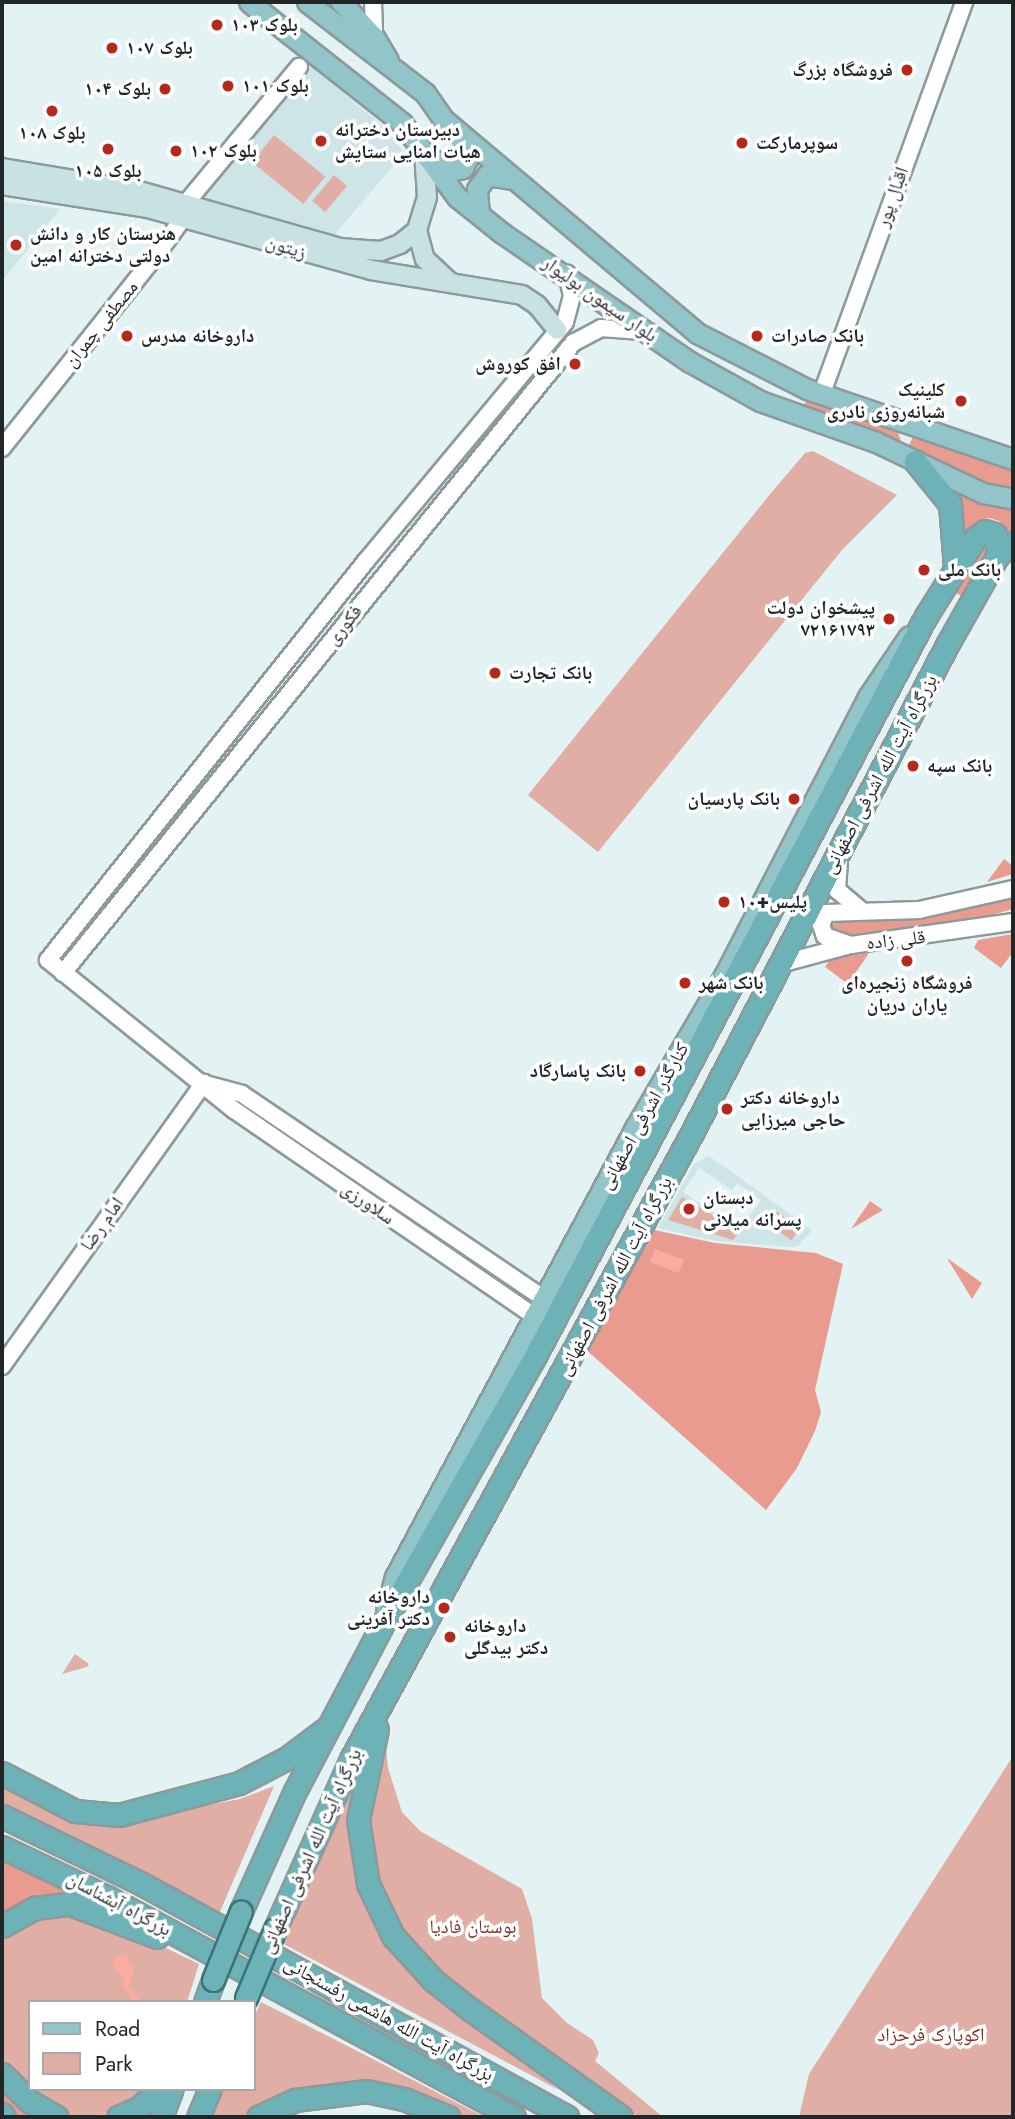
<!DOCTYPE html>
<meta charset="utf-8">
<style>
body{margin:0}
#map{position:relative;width:1015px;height:2119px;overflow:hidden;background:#e3f2f3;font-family:Jost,"Noto Naskh Arabic",sans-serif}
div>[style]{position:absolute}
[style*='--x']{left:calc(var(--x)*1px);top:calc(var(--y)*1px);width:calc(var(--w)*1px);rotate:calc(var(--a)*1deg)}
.built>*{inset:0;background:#cde5e7}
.green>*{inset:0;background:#e0aea4;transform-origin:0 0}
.forest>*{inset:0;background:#e89b8e}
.water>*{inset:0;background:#fbac9e;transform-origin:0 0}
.roads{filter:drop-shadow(2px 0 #8c9a9b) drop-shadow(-2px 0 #8c9a9b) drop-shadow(0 2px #8c9a9b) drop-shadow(0 -2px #8c9a9b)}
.tertiary>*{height:16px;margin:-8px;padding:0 8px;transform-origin:8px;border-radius:8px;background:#fff}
.secondary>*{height:18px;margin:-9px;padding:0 9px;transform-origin:9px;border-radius:9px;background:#c8e2e4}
.primary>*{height:19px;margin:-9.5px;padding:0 9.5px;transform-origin:9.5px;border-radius:9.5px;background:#91c5c9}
.trunk>*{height:21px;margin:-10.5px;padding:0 10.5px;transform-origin:10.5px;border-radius:10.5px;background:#6cb2b7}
.bridges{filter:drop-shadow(2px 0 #3a7579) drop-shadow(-2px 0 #3a7579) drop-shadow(0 2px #3a7579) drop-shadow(0 -2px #3a7579)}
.trunk-bridge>*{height:21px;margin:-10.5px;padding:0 10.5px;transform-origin:10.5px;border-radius:10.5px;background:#6cb2b7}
.dots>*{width:19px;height:19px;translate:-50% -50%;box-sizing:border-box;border:4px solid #fff;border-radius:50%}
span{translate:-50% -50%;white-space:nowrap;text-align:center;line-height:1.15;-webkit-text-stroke:7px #fff;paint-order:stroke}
.poi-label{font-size:19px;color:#212627;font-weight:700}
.left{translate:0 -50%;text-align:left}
.right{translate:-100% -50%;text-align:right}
.street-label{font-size:19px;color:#212627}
.park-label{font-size:19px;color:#862c21}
.frame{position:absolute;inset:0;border:4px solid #212627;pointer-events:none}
.legend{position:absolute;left:28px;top:2000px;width:228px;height:91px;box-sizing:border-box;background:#fff;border:2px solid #a6a8a9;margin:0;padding:9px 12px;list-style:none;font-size:21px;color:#212627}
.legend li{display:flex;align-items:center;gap:14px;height:35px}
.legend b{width:35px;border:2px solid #a6a8a9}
</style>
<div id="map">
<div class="built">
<i style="clip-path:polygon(310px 65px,386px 129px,404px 153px,334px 235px,198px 199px)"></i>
<i style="clip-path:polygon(2px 201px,60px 209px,2px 281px)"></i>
<i style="clip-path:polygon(evenodd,709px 1156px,757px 1190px,812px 1230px,798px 1246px,788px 1247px,716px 1241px,658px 1228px,694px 1164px,709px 1156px,699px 1168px,732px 1190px,737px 1183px,761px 1200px,743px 1225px,731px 1217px,727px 1221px,683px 1192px,699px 1168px)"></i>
</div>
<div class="green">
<i style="left:274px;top:135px;width:66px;height:35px;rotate:39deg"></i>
<i style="left:334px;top:175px;width:17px;height:34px;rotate:40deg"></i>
<i style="clip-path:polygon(813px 451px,897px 495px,842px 550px,598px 852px,528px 795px,771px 493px,805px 453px)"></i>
<i style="clip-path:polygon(682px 1197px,740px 1231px,733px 1240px,668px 1220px)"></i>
<i style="left:773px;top:1209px;width:33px;height:15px;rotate:35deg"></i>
<i style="clip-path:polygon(75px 1654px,89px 1664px,87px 1667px,62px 1674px)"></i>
<i style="clip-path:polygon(384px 1726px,388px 1768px,402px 1812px,420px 1831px,522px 1889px,532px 1919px,542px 1998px,567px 2023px,593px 2040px,599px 2053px,595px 2061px,663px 2117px,639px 2117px,506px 2027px,416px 1954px,376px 1889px,365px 1821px)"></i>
<i style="clip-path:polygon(367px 1742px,350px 1814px,350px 1847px,368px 1911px,408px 1969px,559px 2090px,278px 1941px)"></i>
<i style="clip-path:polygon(1013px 1756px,1013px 2117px,799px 2117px,809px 2074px)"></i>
<i style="clip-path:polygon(2px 1778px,110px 1823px,240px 1799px,274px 1786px,219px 1914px,92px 1847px,2px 1807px)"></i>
<i style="clip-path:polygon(46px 1909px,75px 1909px,102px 1917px,199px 1964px,187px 2002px,30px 2002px,30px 2089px,153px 2089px,130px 2108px,113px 2114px,74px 2117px,59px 2113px,30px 2096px,2px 2065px,2px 1930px)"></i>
<i style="clip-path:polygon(261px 2002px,367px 2056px,484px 2117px,461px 2117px,431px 2102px,277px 2100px,246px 2117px,206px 2117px,219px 2089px,254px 2089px,254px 2017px)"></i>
</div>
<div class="forest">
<i style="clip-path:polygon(808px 397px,906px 432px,898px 433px,902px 444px,804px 405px)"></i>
<i style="clip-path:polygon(915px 433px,1013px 468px,1013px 491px,973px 480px,908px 447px)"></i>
<i style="clip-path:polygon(949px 485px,975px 500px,1013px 511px,1013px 533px,1001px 547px,1001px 522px,990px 518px,979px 520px,966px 541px,963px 511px)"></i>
<i style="clip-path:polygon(986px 540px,989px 547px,961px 596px,955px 592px)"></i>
<i style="clip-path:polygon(1004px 859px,1013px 866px,1013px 874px,987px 882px)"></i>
<i style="clip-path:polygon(1013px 896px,1013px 909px,959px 924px,838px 938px,829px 927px,841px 918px,929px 918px)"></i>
<i style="clip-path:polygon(1013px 934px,1013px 952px,1001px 968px,974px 948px,978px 940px)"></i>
<i style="clip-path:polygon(869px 953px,848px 984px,825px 967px,831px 958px)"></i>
<i style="clip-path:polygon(870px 1201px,883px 1210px,851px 1229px)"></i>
<i style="clip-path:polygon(645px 1228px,715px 1243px,816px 1253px,843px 1264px,815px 1390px,821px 1412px,815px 1431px,797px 1468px,766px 1510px,583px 1347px)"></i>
<i style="clip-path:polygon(947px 1258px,982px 1283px,972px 1299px)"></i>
<i style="clip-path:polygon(2px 1858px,88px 1898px,96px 1907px,2px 1919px)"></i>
<i style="clip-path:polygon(2px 2080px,46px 2117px,8px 2117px,2px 2106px)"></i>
</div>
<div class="water">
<i style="left:655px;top:1249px;width:31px;height:14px;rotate:21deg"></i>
<i style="clip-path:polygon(126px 1955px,134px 1970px,129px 1985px,141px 2002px,133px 2002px,123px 1985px,125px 1980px,113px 1966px,115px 1956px)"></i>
</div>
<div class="roads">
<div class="tertiary">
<i style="--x:373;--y:2;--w:35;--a:88"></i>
<i style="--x:822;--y:393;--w:416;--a:-70"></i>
<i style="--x:2;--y:448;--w:248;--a:-51.4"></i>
<i style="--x:157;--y:254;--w:46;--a:-53.9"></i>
<i style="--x:184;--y:217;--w:14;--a:-82"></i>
<i style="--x:186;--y:203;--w:177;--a:-50.3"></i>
<i style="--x:839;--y:861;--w:29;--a:94"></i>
<i style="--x:837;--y:890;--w:31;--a:40"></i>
<i style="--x:851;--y:945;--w:28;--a:-161"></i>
<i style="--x:825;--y:936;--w:12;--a:-110"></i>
<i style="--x:821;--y:925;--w:13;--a:-67"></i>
<i style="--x:826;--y:913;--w:93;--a:-1.8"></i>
<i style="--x:919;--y:910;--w:96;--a:-12.6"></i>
<i style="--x:780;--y:964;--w:73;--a:-15"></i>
<i style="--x:851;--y:945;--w:164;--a:-8.1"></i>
<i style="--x:63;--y:973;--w:811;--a:-51.01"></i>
<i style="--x:573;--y:343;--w:32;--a:-28"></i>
<i style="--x:601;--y:328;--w:41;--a:4.2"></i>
<i style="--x:209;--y:1085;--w:34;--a:15"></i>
<i style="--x:242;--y:1094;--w:367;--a:34.1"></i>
<i style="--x:537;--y:1318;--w:368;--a:-145.5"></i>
<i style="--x:234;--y:1110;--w:239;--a:-141.1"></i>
<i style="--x:48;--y:960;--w:510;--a:-51.45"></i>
<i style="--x:366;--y:561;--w:311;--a:-50.2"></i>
<i style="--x:565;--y:322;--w:27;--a:-75"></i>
<i style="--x:572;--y:296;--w:23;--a:-103"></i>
<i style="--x:2;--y:1366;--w:348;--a:-54.5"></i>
</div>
<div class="secondary">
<i style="--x:2;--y:168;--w:139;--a:9.5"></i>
<i style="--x:139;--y:191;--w:209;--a:15.8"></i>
<i style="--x:340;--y:248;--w:41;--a:4.2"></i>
<i style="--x:381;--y:251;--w:20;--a:-20"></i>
<i style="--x:400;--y:244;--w:22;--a:-39"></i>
<i style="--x:417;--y:230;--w:34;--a:-73"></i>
<i style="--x:427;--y:197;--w:45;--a:-93.8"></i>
<i style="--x:2;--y:185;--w:148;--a:9"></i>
<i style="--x:148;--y:208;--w:231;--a:15.5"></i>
<i style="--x:371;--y:270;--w:153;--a:9.4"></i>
<i style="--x:522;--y:295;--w:18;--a:34"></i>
<i style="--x:537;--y:305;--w:32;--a:51"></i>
<i style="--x:417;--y:230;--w:30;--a:75"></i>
<i style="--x:425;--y:259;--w:33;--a:43"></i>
</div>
<div class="primary">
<i style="--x:249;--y:2;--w:195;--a:38.3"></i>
<i style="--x:402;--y:123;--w:92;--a:53.4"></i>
<i style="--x:457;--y:197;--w:58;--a:38.7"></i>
<i style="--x:502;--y:233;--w:228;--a:34.5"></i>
<i style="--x:690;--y:362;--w:80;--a:29.1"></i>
<i style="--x:760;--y:401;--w:123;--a:19.5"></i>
<i style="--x:876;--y:442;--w:119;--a:25.5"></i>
<i style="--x:983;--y:493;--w:31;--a:11"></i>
<i style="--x:307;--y:2;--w:149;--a:37.6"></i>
<i style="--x:425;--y:93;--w:32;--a:55"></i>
<i style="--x:443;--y:119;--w:332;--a:40.1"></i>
<i style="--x:697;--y:333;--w:123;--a:27"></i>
<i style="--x:807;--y:389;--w:218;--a:18.8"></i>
<i style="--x:341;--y:2;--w:48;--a:46.7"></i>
<i style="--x:374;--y:37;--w:27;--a:59"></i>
<i style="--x:434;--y:160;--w:19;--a:36"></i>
<i style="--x:449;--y:171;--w:14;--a:-12"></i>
<i style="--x:463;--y:168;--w:14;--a:-65"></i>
<i style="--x:469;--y:155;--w:22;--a:-122"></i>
<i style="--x:479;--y:214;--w:25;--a:-95"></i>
<i style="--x:477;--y:189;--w:17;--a:-54"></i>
<i style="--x:487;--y:175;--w:26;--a:9"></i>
<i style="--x:386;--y:1610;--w:34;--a:-75"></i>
<i style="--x:395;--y:1577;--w:509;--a:-61.87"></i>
<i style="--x:635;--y:1128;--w:178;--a:-59.7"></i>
<i style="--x:725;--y:974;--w:312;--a:-62.7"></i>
<i style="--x:868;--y:697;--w:73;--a:-56.1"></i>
</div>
<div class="trunk">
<i style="--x:915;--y:461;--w:55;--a:50.9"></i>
<i style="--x:950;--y:504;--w:64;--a:85.5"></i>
<i style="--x:377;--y:1729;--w:93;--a:101.8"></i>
<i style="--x:358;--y:1820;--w:65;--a:81.1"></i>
<i style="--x:368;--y:1884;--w:58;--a:64.3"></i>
<i style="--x:393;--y:1936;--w:61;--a:47.7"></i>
<i style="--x:434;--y:1981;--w:42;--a:38.2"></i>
<i style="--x:467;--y:2007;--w:189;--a:35.5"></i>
<i style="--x:2;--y:1773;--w:82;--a:27.5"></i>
<i style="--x:75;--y:1811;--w:44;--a:5.2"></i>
<i style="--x:119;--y:1815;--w:124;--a:-14.9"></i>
<i style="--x:239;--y:1783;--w:54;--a:-27.5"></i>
<i style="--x:287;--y:1758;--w:50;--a:-36.9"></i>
<i style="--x:2;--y:1816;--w:156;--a:25.9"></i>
<i style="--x:142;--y:1884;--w:485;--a:28.7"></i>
<i style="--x:2;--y:1847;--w:116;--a:25.5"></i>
<i style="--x:107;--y:1897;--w:463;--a:28.4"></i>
<i style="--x:241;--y:1911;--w:129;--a:-65.8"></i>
<i style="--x:294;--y:1793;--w:187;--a:-62.3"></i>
<i style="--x:381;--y:1627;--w:314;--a:-60.4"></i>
<i style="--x:536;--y:1354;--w:835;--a:-62.15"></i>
<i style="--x:926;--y:616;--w:92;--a:-57.9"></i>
<i style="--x:975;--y:538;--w:12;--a:-35"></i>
<i style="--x:985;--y:531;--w:10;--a:17"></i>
<i style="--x:995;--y:534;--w:21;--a:82"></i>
<i style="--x:2;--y:1926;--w:38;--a:-29"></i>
<i style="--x:35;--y:1908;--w:35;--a:-7"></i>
<i style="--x:70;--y:1904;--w:93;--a:20.8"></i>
<i style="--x:275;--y:1929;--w:186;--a:-65.9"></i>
<i style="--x:351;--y:1759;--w:717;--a:-61.43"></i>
<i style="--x:694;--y:1129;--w:546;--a:-62.4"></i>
<i style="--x:947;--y:645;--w:103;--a:-60.5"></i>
<i style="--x:998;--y:555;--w:19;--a:-39"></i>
<i style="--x:205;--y:2002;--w:23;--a:-70"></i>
<i style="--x:2;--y:2074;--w:38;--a:45"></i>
<i style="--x:29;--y:2101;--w:32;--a:30"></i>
<i style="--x:2;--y:2114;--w:4;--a:56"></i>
<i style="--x:118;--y:2117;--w:23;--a:-23"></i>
<i style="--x:139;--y:2108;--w:28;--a:-44"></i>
<i style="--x:161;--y:2117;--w:30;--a:-69"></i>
<i style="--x:198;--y:2117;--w:30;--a:-67"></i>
<i style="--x:258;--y:2117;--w:41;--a:-24.7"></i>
<i style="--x:295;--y:2100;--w:72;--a:-7.2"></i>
<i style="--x:366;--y:2091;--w:39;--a:12"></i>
<i style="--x:404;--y:2099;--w:48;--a:22.2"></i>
</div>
</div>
<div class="bridges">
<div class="trunk-bridge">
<i style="--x:213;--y:1980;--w:74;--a:-67.9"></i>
<i style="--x:246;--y:1998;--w:75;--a:-67.2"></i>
</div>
</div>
<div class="dots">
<i style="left:217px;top:25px;background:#b6281a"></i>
<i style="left:112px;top:48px;background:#b6281a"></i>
<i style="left:907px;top:70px;background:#b6281a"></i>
<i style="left:228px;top:86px;background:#b6281a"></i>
<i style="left:165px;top:89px;background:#b6281a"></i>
<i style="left:52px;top:111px;background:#b6281a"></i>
<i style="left:321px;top:141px;background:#b6281a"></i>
<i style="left:742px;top:143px;background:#b6281a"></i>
<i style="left:108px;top:149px;background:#b6281a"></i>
<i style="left:176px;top:151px;background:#b6281a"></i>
<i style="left:16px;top:245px;background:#b6281a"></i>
<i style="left:127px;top:336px;background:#b6281a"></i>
<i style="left:757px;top:336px;background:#b6281a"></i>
<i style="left:575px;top:364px;background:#b6281a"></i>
<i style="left:961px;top:401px;background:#b6281a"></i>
<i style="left:924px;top:570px;background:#b6281a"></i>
<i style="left:889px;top:619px;background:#b6281a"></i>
<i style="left:495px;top:673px;background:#b6281a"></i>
<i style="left:913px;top:766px;background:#b6281a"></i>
<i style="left:794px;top:799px;background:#b6281a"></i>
<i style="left:724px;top:902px;background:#b6281a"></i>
<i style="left:907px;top:961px;background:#b6281a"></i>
<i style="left:685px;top:983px;background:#b6281a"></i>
<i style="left:640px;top:1071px;background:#b6281a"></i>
<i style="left:727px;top:1109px;background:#b6281a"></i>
<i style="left:689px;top:1209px;background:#b6281a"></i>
<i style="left:444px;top:1608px;background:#b6281a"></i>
<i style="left:450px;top:1637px;background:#b6281a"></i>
</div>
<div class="poi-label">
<span class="left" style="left:231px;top:25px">بلوک ۱۰۳</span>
<span class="left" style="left:126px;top:48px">بلوک ۱۰۷</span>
<span class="right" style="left:893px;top:70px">فروشگاه بزرگ</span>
<span class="left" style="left:242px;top:86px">بلوک ۱۰۱</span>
<span class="right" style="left:151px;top:89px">بلوک ۱۰۴</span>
<span class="left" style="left:335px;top:141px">دبیرستان دخترانه<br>هیات امنایی ستایش</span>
<span style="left:52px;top:133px">بلوک ۱۰۸</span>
<span class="left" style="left:756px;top:143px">سوپرمارکت</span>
<span class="left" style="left:190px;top:151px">بلوک ۱۰۲</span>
<span style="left:108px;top:171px">بلوک ۱۰۵</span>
<span class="left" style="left:30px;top:245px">هنرستان کار و دانش<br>دولتی دخترانه امین</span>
<span class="left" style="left:141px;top:336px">داروخانه مدرس</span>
<span class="left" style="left:771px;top:336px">بانک صادرات</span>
<span class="right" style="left:561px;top:364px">افق کوروش</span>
<span class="right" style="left:945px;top:401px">کلینیک<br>شبانه‌روزی نادری</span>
<span class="left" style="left:938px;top:570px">بانک ملی</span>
<span class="right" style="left:875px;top:619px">پیشخوان دولت<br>۷۲۱۶۱۷۹۳</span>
<span class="left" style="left:509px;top:673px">بانک تجارت</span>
<span class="left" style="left:927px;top:766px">بانک سپه</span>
<span class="right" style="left:780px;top:799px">بانک پارسیان</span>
<span class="left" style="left:738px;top:902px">پلیس+۱۰</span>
<span class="left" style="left:699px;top:983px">بانک شهر</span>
<span style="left:907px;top:994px">فروشگاه زنجیره‌ای<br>یاران دریان</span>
<span class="right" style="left:626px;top:1071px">بانک پاسارگاد</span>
<span class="left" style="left:741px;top:1109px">داروخانه دکتر<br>حاجی میرزایی</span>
<span class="left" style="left:703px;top:1209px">دبستان<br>پسرانه میلانی</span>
<span class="right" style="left:430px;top:1608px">داروخانه<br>دکتر آفرینی</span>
<span class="left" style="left:464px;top:1637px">داروخانه<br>دکتر بیدگلی</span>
</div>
<div class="street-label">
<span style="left:892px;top:197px;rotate:-70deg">اقبال پور</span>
<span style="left:286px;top:247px;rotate:17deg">زیتون</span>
<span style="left:600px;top:299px;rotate:35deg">بلوار سیمون بولیوار</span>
<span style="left:101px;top:324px;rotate:-51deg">مصطفی چمران</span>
<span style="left:344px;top:625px;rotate:-51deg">فکوری</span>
<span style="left:880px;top:774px;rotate:-62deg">بزرگراه آیت الله اشرفی اصفهانی</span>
<span style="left:896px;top:940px;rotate:-6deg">قلی زاده</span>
<span style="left:644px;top:1116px;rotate:-61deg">کنارگذر اشرفی اصفهانی</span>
<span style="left:368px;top:1203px;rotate:35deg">سلاورزی</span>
<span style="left:102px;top:1224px;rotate:-55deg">امام رضا</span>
<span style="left:615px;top:1276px;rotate:-62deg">بزرگراه آیت الله اشرفی اصفهانی</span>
<span style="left:311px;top:1851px;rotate:-66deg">بزرگراه آیت الله اشرفی اصفهانی</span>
<span style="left:119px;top:1904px;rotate:28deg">بزرگراه آبشناسان</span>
<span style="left:389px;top:2019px;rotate:29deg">بزرگراه آیت الله هاشمی رفسنجانی</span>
</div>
<div class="park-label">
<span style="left:473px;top:1927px">بوستان فادیا</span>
<span style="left:931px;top:2035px">اکوپارک فرحزاد</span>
</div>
<div class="frame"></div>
<ul class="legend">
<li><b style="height:9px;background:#91c5c9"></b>Road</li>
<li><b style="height:19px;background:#e0aea4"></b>Park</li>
</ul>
</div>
